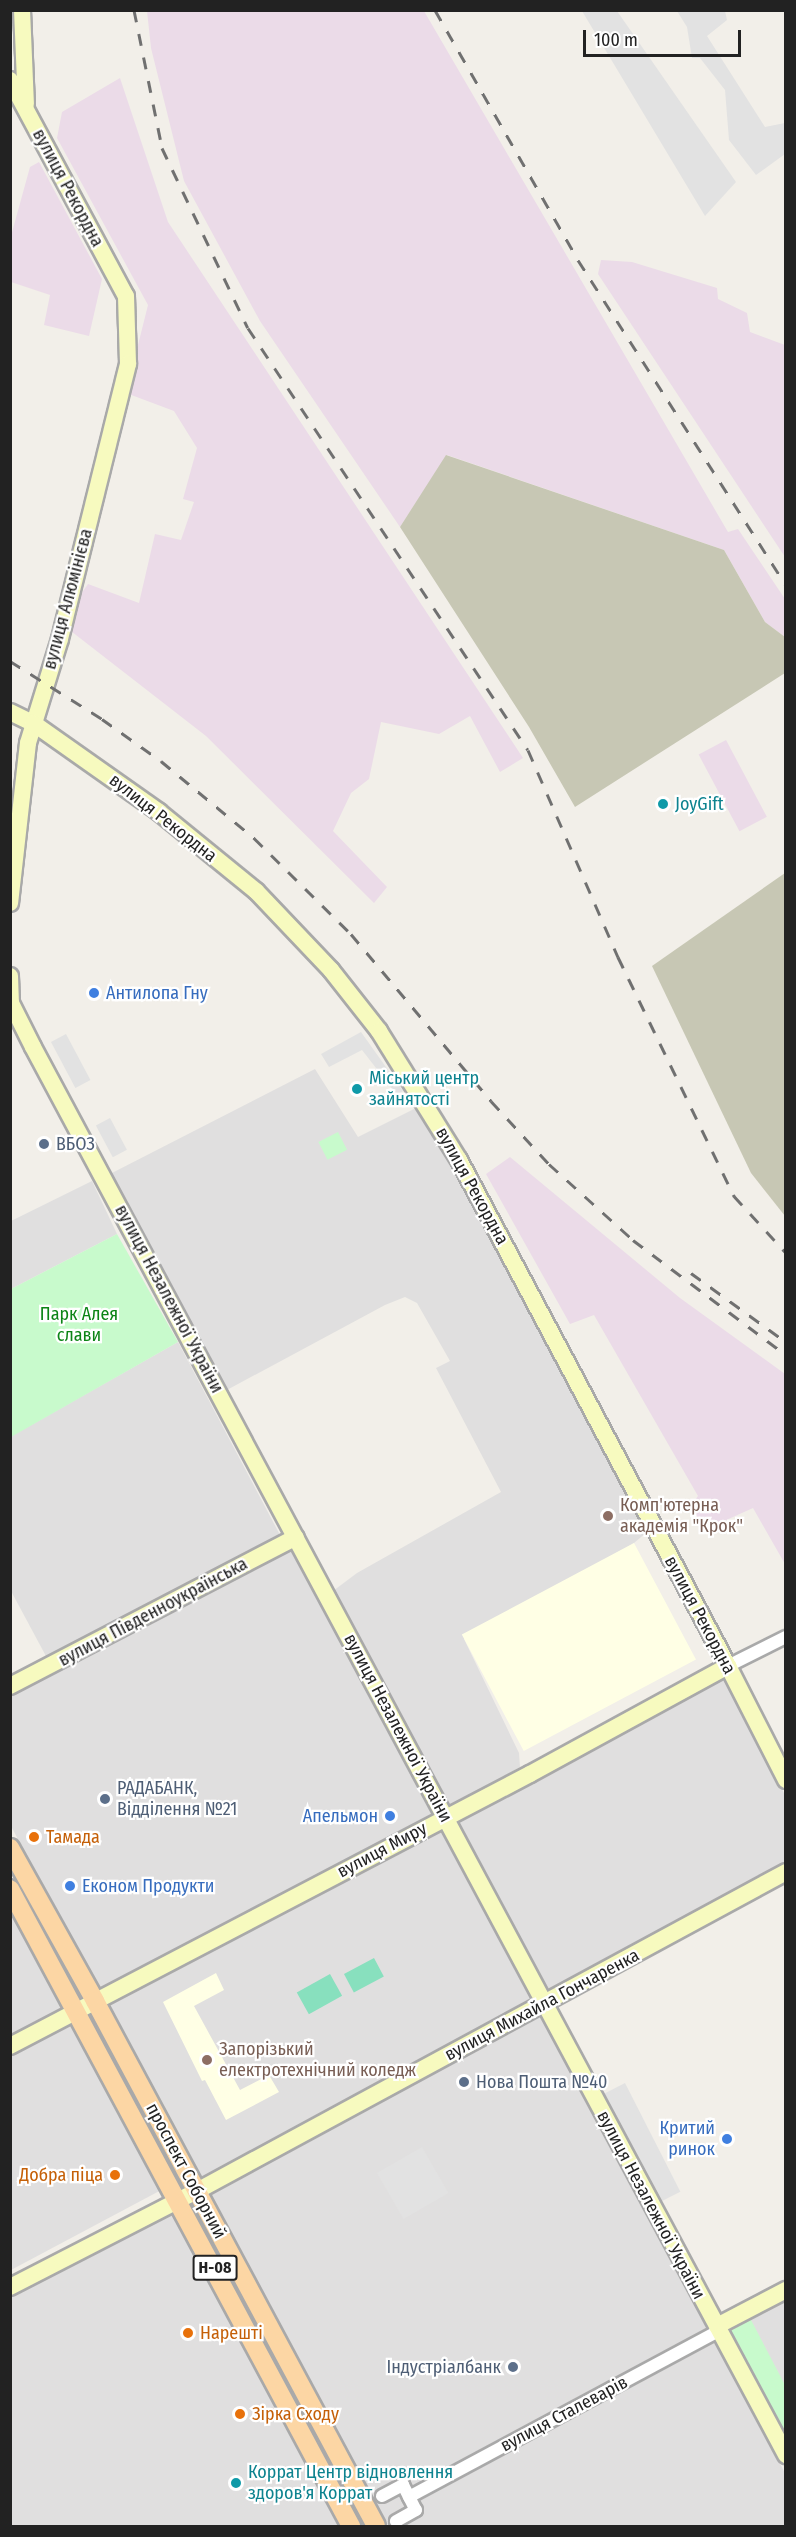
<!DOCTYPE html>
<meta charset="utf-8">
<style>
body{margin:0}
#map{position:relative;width:796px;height:2537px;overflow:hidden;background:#f2efe9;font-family:"Fira Sans Condensed",sans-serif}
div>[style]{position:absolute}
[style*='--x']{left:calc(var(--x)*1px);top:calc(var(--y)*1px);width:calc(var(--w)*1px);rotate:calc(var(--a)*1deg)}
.residential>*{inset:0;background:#e0dfdf;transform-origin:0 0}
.industrial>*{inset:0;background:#ebdbe8;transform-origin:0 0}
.education>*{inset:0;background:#ffffe5;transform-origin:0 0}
.construction>*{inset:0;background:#c7c7b4}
.park>*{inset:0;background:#c8facc;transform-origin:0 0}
.pitch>*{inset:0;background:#88e0be;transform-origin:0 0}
.parking>*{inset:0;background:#e2e2e2;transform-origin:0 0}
.roads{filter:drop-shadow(2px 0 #a9a9a9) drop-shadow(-2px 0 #a9a9a9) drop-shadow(0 2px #a9a9a9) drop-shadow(0 -2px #a9a9a9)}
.street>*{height:12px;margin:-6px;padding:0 6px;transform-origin:6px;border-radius:6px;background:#fff}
.secondary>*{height:16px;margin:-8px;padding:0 8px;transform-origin:8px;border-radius:8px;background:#f7fabf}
.primary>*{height:18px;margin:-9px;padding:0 9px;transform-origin:9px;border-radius:9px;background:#fcd6a4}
.rail>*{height:3px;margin-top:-1.5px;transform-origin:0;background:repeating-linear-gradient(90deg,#707070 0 12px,transparent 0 24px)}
.dots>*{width:16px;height:16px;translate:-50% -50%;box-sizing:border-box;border:3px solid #fff;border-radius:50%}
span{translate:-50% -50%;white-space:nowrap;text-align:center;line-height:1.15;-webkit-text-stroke:4.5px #fff;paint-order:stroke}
.shield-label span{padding:2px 4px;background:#fff;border:2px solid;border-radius:4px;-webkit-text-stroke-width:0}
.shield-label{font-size:16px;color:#222;font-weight:700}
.street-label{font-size:18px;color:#222}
.culture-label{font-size:18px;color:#0d838f}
.left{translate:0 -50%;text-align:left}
.shop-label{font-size:18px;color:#366cbe}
.right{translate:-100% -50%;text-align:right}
.service-label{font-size:18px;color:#4e5e75}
.park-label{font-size:18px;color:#0c8416}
.education-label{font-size:18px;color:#785e54}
.food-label{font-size:18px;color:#c56008}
.frame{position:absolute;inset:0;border:12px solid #222;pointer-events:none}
.scale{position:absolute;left:583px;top:30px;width:158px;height:27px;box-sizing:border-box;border:3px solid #222;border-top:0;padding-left:8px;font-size:18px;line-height:21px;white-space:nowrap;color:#222;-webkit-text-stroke:4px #fff;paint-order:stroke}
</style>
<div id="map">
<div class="residential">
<i style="clip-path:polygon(315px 1069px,358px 1137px,420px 1106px,647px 1532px,634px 1543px,464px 1639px,519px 1753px,520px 1767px,445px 1810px,333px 1591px,357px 1573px,501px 1492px,436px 1368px,450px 1361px,417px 1303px,405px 1297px,385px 1305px,225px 1391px,110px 1174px)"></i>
<i style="clip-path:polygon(92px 1181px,117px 1234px,11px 1289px,11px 1221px)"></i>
<i style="clip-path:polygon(178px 1342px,280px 1535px,47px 1658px,11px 1591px,10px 1437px)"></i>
<i style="clip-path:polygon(291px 1548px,434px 1816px,98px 1991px,11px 1826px,11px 1695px)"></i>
<i style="clip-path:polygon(723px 1676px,785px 1795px,785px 1864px,548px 1994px,454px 1819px)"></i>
<i style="left:442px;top:1827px;width:199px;height:382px;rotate:62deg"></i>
<i style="clip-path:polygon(10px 1904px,67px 2009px,10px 2040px)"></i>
<i style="clip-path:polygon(539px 2012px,785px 2473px,785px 2526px,382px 2526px,204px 2193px)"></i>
<i style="clip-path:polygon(73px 2020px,165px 2188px,11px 2270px,11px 2055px)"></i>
<i style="clip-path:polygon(175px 2208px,341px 2526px,11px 2526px,11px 2293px)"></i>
<i style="clip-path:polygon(785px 2298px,785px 2447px,723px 2330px)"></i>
</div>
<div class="industrial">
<i style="clip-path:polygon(147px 11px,424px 11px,728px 532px,738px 529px,785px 599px,785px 637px,765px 622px,724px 550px,447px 455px,400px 527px,260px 321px,184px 181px,151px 48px)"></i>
<i style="clip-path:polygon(120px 78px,168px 222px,523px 758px,500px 772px,470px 716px,439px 734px,381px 722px,369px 779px,351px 793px,333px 831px,387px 887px,374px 903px,206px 736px,67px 628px,72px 607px,88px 584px,139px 603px,155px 534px,181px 540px,194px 502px,183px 499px,197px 448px,174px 411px,126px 393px,148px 305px,57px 138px,62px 112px)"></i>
<i style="clip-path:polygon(39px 162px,102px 279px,89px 336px,44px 325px,50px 295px,11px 282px,11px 236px,30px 167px)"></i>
<i style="clip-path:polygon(601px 260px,632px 262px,717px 288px,718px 299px,747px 313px,750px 332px,785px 345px,785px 557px,598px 274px)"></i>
<i style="left:726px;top:740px;width:87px;height:31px;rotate:62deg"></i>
<i style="clip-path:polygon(510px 1157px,680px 1298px,785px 1374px,785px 1564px,753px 1508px,704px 1530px,691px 1505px,698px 1496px,594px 1315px,570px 1324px,486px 1174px)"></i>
</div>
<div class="education">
<i style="left:634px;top:1543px;width:132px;height:195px;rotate:62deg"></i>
<i style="clip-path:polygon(216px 1973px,224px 1990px,194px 2006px,240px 2090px,269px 2075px,279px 2092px,226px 2120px,205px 2080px,202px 2081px,163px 2002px)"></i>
</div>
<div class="construction">
<i style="clip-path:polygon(446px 455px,724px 550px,765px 622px,785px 637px,785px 673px,575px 807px,529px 727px,400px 527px)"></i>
<i style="clip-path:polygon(785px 873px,785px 1216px,751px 1173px,652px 966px)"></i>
</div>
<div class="park">
<i style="left:338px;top:1132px;width:20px;height:22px;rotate:63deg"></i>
<i style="clip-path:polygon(117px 1234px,178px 1342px,11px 1437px,11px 1289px)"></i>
<i style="clip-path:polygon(750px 2318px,785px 2385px,785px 2442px,727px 2331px)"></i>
</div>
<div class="pitch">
<i style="left:374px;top:1958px;width:21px;height:34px;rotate:62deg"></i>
<i style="left:330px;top:1974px;width:25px;height:38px;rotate:61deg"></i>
</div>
<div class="parking">
<i style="clip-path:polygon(582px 11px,617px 11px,736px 182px,705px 216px)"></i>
<i style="clip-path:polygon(677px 11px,725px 11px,727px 20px,707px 36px,765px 127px,785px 123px,785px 154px,756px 175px,729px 140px,725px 90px,700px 58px,692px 58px,687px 27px)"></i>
<i style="clip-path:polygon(361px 1032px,403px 1091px,397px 1095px,362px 1050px,329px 1067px,321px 1054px)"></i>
<i style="left:66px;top:1034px;width:52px;height:17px;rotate:62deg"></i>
<i style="left:110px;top:1118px;width:36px;height:16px;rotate:62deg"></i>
<i style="left:625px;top:2083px;width:122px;height:29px;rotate:63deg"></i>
<i style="left:422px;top:2147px;width:53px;height:52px;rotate:60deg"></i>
</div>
<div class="roads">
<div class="street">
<i style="--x:728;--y:1666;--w:65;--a:-26.6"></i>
<i style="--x:382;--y:2496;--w:24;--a:-28"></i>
<i style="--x:403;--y:2485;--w:28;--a:63"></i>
<i style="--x:416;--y:2510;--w:23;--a:151"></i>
<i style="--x:409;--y:2497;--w:352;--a:-28.2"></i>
</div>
<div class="secondary">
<i style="--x:22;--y:10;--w:94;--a:87.6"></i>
<i style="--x:10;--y:80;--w:245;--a:61.8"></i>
<i style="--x:126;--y:296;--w:68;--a:88.3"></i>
<i style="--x:128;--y:364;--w:283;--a:103.9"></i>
<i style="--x:60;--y:639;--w:109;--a:107.1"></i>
<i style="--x:28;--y:743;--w:161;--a:96.4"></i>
<i style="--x:10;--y:712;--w:25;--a:26"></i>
<i style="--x:33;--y:723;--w:154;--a:35.2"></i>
<i style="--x:159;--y:812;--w:125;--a:39.2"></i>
<i style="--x:256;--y:891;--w:109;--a:46.5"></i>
<i style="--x:331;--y:970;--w:78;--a:51.8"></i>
<i style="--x:379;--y:1031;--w:152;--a:58.2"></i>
<i style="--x:459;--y:1160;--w:573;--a:62"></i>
<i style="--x:728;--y:1666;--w:128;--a:63"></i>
<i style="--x:10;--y:976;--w:26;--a:88"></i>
<i style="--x:10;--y:1001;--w:51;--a:63.4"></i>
<i style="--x:33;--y:1047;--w:1597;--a:61.86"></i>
<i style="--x:10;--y:1686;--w:322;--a:-27.5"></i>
<i style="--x:10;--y:2046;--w:587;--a:-27.61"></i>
<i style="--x:530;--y:1774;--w:226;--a:-28.6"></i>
<i style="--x:10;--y:2287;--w:210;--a:-27.2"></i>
<i style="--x:197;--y:2191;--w:670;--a:-28.44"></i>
<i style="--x:717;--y:2326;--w:78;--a:-27.6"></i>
</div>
<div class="primary">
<i style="--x:10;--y:1848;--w:175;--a:60.9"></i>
<i style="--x:95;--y:2001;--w:595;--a:61.84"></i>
<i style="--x:10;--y:1889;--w:723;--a:61.84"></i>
</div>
</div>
<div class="rail">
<i style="--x:134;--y:10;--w:141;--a:78.5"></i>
<i style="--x:162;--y:148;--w:199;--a:64.5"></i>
<i style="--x:248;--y:328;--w:506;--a:56.44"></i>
<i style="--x:528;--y:750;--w:226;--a:66.5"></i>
<i style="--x:618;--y:957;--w:266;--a:64.1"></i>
<i style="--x:734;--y:1196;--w:77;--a:47.6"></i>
<i style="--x:435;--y:10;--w:288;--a:60.2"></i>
<i style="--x:578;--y:260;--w:386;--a:57.4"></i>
<i style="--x:10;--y:661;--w:109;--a:32.2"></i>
<i style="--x:102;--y:719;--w:72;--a:35.4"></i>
<i style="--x:161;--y:761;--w:121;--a:39.6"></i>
<i style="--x:254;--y:838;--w:136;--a:44.7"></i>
<i style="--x:351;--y:934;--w:218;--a:50"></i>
<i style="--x:491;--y:1101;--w:86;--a:47.4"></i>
<i style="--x:549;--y:1164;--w:113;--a:42.1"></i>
<i style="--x:633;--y:1240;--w:191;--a:36.9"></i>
<i style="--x:691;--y:1273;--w:117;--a:36"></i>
</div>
<div class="dots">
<i style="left:663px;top:804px;background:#0f9aa8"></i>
<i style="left:94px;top:993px;background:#3f7fe0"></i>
<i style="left:357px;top:1089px;background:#0f9aa8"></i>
<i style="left:44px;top:1144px;background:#5c6f8a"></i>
<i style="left:608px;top:1516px;background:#8d6e63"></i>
<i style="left:105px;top:1799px;background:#5c6f8a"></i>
<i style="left:390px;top:1816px;background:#3f7fe0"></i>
<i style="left:34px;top:1837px;background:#e8710a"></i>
<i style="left:70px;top:1886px;background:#3f7fe0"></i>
<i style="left:207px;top:2060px;background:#8d6e63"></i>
<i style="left:464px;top:2082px;background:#5c6f8a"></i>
<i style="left:727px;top:2139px;background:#3f7fe0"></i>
<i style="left:115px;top:2175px;background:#e8710a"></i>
<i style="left:188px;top:2333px;background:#e8710a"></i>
<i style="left:513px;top:2367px;background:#5c6f8a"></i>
<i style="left:240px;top:2414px;background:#e8710a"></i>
<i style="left:236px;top:2483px;background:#0f9aa8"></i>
</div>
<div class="shield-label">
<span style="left:215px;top:2268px">Н-08</span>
</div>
<div class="street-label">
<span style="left:68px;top:188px;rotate:62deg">вулиця Рекордна</span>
<span style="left:68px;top:599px;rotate:-75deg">вулиця Алюмінієва</span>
<span style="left:163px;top:818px;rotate:38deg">вулиця Рекордна</span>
<span style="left:472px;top:1186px;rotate:61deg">вулиця Рекордна</span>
<span style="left:169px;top:1299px;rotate:62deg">вулиця Незалежної України</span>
<span style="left:153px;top:1612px;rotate:-28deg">вулиця Південноукраїнська</span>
<span style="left:700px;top:1615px;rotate:62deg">вулиця Рекордна</span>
<span style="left:398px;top:1728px;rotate:62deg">вулиця Незалежної України</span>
<span style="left:382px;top:1850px;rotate:-28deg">вулиця Миру</span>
<span style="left:542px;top:2005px;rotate:-28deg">вулиця Михайла Гончаренка</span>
<span style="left:186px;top:2171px;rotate:62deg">проспект Соборний</span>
<span style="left:651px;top:2205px;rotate:62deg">вулиця Незалежної України</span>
<span style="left:564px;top:2414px;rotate:-28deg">вулиця Сталеварів</span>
</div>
<div class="culture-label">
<span class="left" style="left:675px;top:804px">JoyGift</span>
<span class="left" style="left:369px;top:1089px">Міський центр<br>зайнятості</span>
<span class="left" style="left:248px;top:2483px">Коррат Центр відновлення<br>здоров'я Коррат</span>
</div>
<div class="shop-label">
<span class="left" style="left:106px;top:993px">Антилопа Гну</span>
<span class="right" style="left:378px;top:1816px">Апельмон</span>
<span class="left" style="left:82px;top:1886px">Економ Продукти</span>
<span class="right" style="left:715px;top:2139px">Критий<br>ринок</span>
</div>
<div class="service-label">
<span class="left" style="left:56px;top:1144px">ВБОЗ</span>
<span class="left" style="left:117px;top:1799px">РАДАБАНК,<br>Відділення №21</span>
<span class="left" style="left:476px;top:2082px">Нова Пошта №40</span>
<span class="right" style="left:501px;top:2367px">Індустріалбанк</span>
</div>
<div class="park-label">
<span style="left:79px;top:1325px">Парк Алея<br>слави</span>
</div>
<div class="education-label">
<span class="left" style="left:620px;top:1516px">Комп'ютерна<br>академія "Крок"</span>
<span class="left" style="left:219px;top:2060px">Запорізький<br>електротехнічний коледж</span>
</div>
<div class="food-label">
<span class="left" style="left:46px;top:1837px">Тамада</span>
<span class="right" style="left:103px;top:2175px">Добра піца</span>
<span class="left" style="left:200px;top:2333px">Нарешті</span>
<span class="left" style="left:252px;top:2414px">Зірка Сходу</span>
</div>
<div class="frame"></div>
<div class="scale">100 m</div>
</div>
